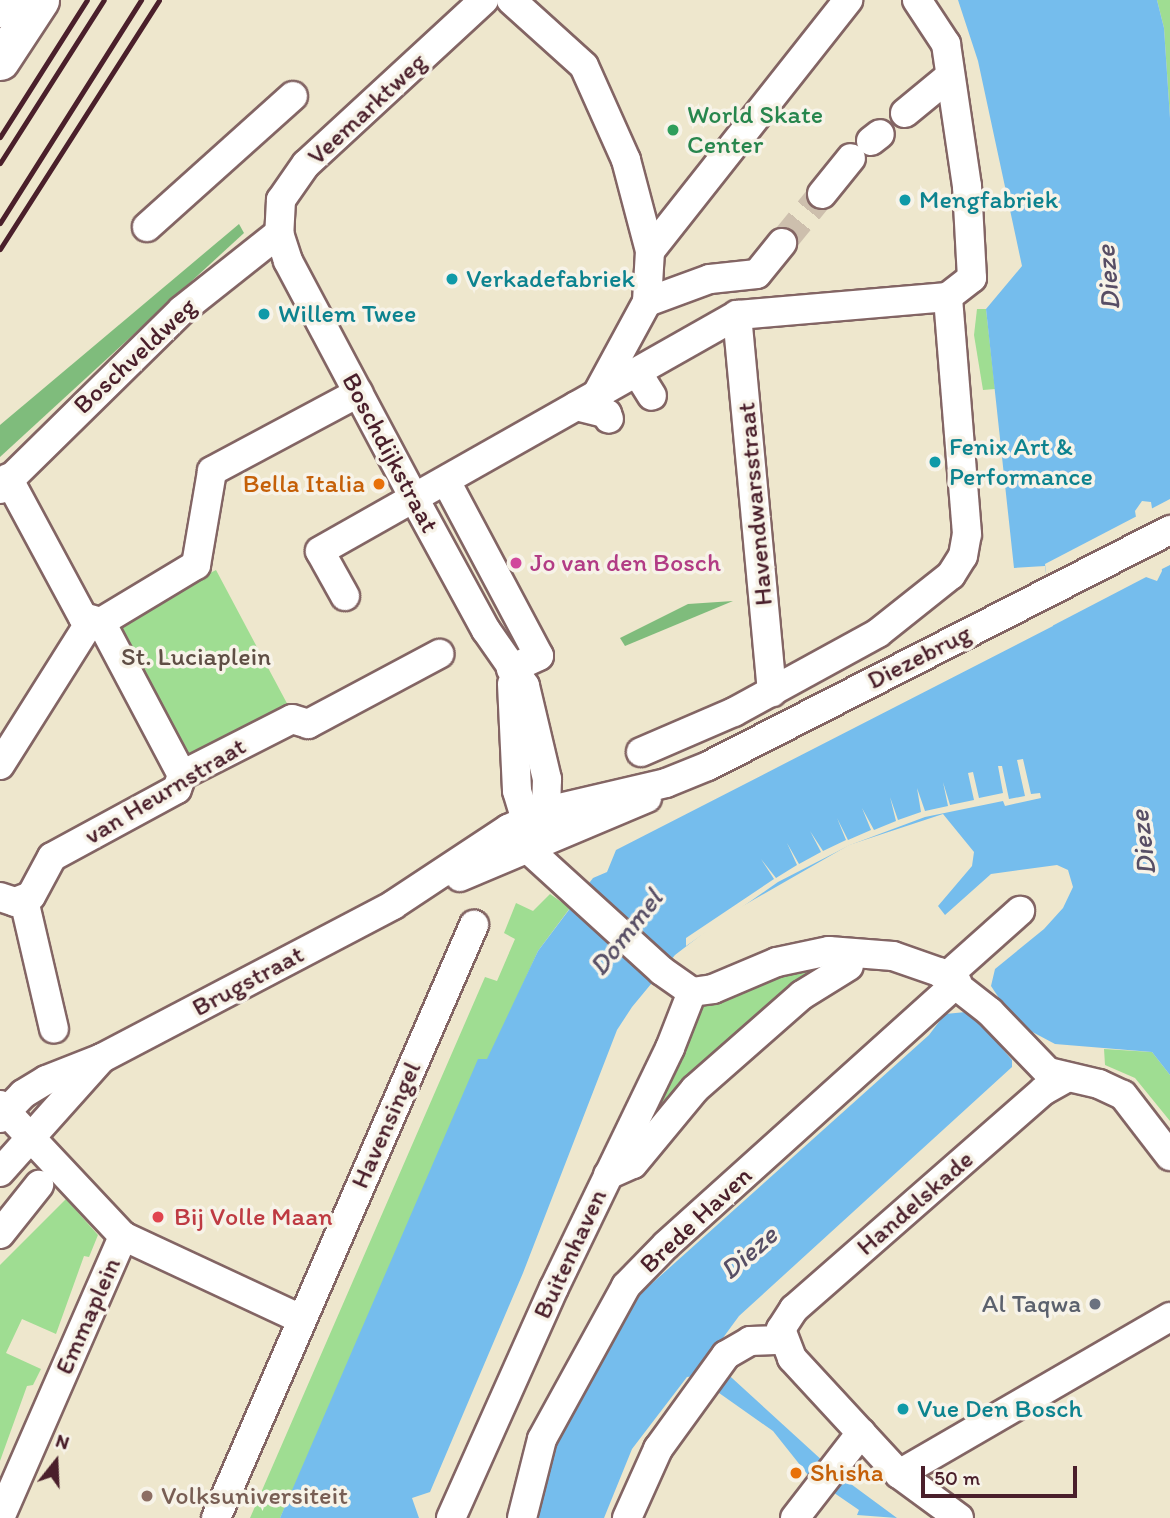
<!DOCTYPE html>
<style>
body{margin:0}
#map{position:relative;width:1170px;height:1518px;overflow:hidden;background:#eee7cd;font-family:Itim,sans-serif}
div>[style]{position:absolute}
[style*='--x']{left:calc(var(--x)*1px);top:calc(var(--y)*1px);width:calc(var(--w)*1px);rotate:calc(var(--a)*1deg)}
.green>*{inset:0;background:#9fdd92}
.forest>*{inset:0;background:#7fbc7c}
.water>*{inset:0;background:#75bded}
.pier>*{inset:0;background:#eee7cd}
.minor-tunnel>*{height:28px;margin-top:-14px;transform-origin:0;background:repeating-linear-gradient(90deg,#cdbfad 0 28px,transparent 0 42px)}
.roads{filter:drop-shadow(2px 0 #836564) drop-shadow(-2px 0 #836564) drop-shadow(0 2px #836564) drop-shadow(0 -2px #836564)}
.minor>*{height:28px;margin:-14px;padding:0 14px;transform-origin:14px;border-radius:14px;background:#fff}
.major>*{height:37px;margin:-18.5px;padding:0 18.5px;transform-origin:18.5px;border-radius:18.5px;background:#fff}
.rail>*{height:5px;margin:-2.5px;padding:0 2.5px;transform-origin:2.5px;border-radius:2.5px;background:#4a1f2b}
.dots>*{width:19px;height:19px;translate:-50% -50%;box-sizing:border-box;border:4px solid #f7f3e8;border-radius:50%}
span{translate:-50% -50%;white-space:nowrap;text-align:center;line-height:1.15;-webkit-text-stroke:7px #f7f3e8;paint-order:stroke}
.street-label{font-size:26px;color:#4a1f2b}
.leisure-label{font-size:26px;color:#27864d}
.left{translate:0 -50%;text-align:left}
.culture-label{font-size:26px;color:#0d838f}
.food-label{font-size:26px;color:#c56008}
.right{translate:-100% -50%;text-align:right}
.hotel-label{font-size:26px;color:#b23c85}
.park-label{font-size:26px;color:#5f4e45}
.health-label{font-size:26px;color:#be3a42}
.worship-label{font-size:26px;color:#5b616d}
.education-label{font-size:26px;color:#785e54}
.water-label{font-size:28px;color:#574e65;font-style:italic}
.north{position:absolute;left:21px;top:1427px;width:70px;height:70px;-webkit-text-stroke:5px #f7f3e8;paint-order:stroke;rotate:18deg;font-size:19px;font-weight:700;line-height:28px;text-align:center;color:#4a1f2b}
.north::after{content:'';display:block;margin:auto;width:24px;height:32px;background:#4a1f2b;clip-path:polygon(50% 0,100% 100%,50% 72%,0 100%)}
.scale{position:absolute;left:921px;top:1466px;width:156px;height:32px;box-sizing:border-box;border:4px solid #4a1f2b;border-top:0;padding-left:9px;font-size:21px;line-height:24px;white-space:nowrap;color:#4a1f2b;-webkit-text-stroke:5px #f7f3e8;paint-order:stroke}
</style>
<div id="map">
<div class="green">
<i style="clip-path:polygon(1157px 0,1170px 0,1170px 118px,1164px 28px)"></i>
<i style="clip-path:polygon(977px 309px,986px 309px,995px 389px,983px 390px,974px 335px)"></i>
<i style="clip-path:polygon(216px 570px,290px 709px,186px 757px,118px 629px,127px 616px)"></i>
<i style="clip-path:polygon(550px 894px,570px 908px,538px 951px,280px 1518px,250px 1518px,485px 977px,497px 981px,515px 939px,504px 933px,516px 903px,533px 911px)"></i>
<i style="clip-path:polygon(829px 962px,633px 1158px,688px 1024px,704px 1006px,752px 982px)"></i>
<i style="clip-path:polygon(1104px 1049px,1152px 1052px,1170px 1075px,1170px 1121px,1135px 1078px,1105px 1065px)"></i>
<i style="clip-path:polygon(66px 1199px,98px 1235px,89px 1257px,84px 1256px,56px 1334px,22px 1319px,6px 1353px,41px 1369px,33px 1385px,27px 1386px,0 1461px,0 1265px)"></i>
</div>
<div class="forest">
<i style="clip-path:polygon(239px 224px,244px 233px,0 457px,0 425px)"></i>
<i style="clip-path:polygon(733px 601px,625px 646px,620px 638px,688px 604px)"></i>
</div>
<div class="water">
<i style="clip-path:polygon(evenodd,958px 0,1157px 0,1164px 28px,1170px 118px,1170px 1075px,1152px 1052px,1055px 1044px,1023px 1027px,1001px 1047px,1012px 1060px,1012px 1067px,739px 1316px,709px 1357px,836px 1473px,897px 1518px,857px 1515px,859px 1510px,808px 1475px,773px 1431px,695px 1376px,687px 1377px,632px 1449px,604px 1518px,536px 1518px,553px 1448px,629px 1304px,929px 1035px,945px 1014px,966px 1012px,985px 1027px,1005px 1007px,991px 986px,995px 969px,1044px 929px,1063px 908px,1073px 887px,1068px 870px,1057px 865px,991px 874px,945px 915px,938px 906px,972px 866px,974px 852px,943px 814px,849px 845px,727px 915px,675px 955px,632px 1007px,617px 1030px,523px 1273px,430px 1492px,412px 1498px,419px 1518px,280px 1518px,478px 1059px,487px 1059px,538px 951px,593px 878px,607px 872px,616px 850px,1053px 626px,1045px 566px,1014px 568px,986px 309px,1022px 266px,978px 61px,958px 0,1142px 501px,1151px 502px,1162px 571px,1157px 581px,1146px 577px,1135px 511px,1142px 501px)"></i>
</div>
<div class="pier">
<i style="clip-path:polygon(1170px 499px,1170px 565px,1158px 571px,1149px 510px)"></i>
<i style="clip-path:polygon(1139px 515px,1150px 575px,1052px 626px,1045px 564px)"></i>
<i style="clip-path:polygon(1023px 759px,1031px 794px,1040px 793px,1041px 798px,1005px 806px,1003px 801px,925px 817px,850px 845px,778px 882px,686px 946px,686px 938px,774px 879px,761px 859px,776px 878px,797px 865px,787px 843px,799px 864px,821px 852px,810px 831px,823px 851px,846px 840px,837px 818px,848px 840px,871px 830px,862px 808px,874px 830px,896px 821px,890px 797px,898px 820px,921px 812px,917px 788px,925px 811px,948px 806px,943px 782px,950px 805px,974px 800px,968px 773px,973px 772px,979px 798px,1003px 793px,998px 766px,1002px 766px,1009px 799px,1025px 796px,1017px 760px)"></i>
</div>
<div class="minor-tunnel">
<i style="--x:782;--y:243;--w:63;--a:-50.8"></i>
</div>
<div class="roads">
<div class="minor">
<i style="--x:484;--y:0;--w:242;--a:137.3"></i>
<i style="--x:306;--y:164;--w:44;--a:124.8"></i>
<i style="--x:281;--y:200;--w:33;--a:93"></i>
<i style="--x:279;--y:233;--w:29;--a:72"></i>
<i style="--x:288;--y:261;--w:271;--a:62"></i>
<i style="--x:415;--y:500;--w:148;--a:61.4"></i>
<i style="--x:486;--y:630;--w:68;--a:55.1"></i>
<i style="--x:525;--y:686;--w:96;--a:76.7"></i>
<i style="--x:547;--y:779;--w:61;--a:91.9"></i>
<i style="--x:511;--y:0;--w:98;--a:42.1"></i>
<i style="--x:584;--y:66;--w:103;--a:65.9"></i>
<i style="--x:626;--y:160;--w:94;--a:75.2"></i>
<i style="--x:650;--y:251;--w:51;--a:93.4"></i>
<i style="--x:647;--y:302;--w:105;--a:118.5"></i>
<i style="--x:917;--y:0;--w:53;--a:56.6"></i>
<i style="--x:946;--y:44;--w:144;--a:81.6"></i>
<i style="--x:967;--y:186;--w:92;--a:86.9"></i>
<i style="--x:972;--y:278;--w:31;--a:142"></i>
<i style="--x:905;--y:113;--w:58;--a:-39.4"></i>
<i style="--x:871;--y:141;--w:11;--a:-38"></i>
<i style="--x:822;--y:194;--w:46;--a:-51.1"></i>
<i style="--x:147;--y:227;--w:196;--a:-41.9"></i>
<i style="--x:650;--y:251;--w:320;--a:-51.7"></i>
<i style="--x:647;--y:302;--w:67;--a:-20.1"></i>
<i style="--x:710;--y:279;--w:47;--a:-6.1"></i>
<i style="--x:757;--y:274;--w:40;--a:-51"></i>
<i style="--x:737;--y:315;--w:379;--a:84.7"></i>
<i style="--x:637;--y:372;--w:28;--a:58"></i>
<i style="--x:576;--y:406;--w:32;--a:14"></i>
<i style="--x:607;--y:414;--w:5;--a:68"></i>
<i style="--x:8;--y:478;--w:158;--a:61.7"></i>
<i style="--x:83;--y:617;--w:19;--a:16"></i>
<i style="--x:101;--y:622;--w:173;--a:62.1"></i>
<i style="--x:446;--y:481;--w:198;--a:62"></i>
<i style="--x:539;--y:656;--w:31;--a:155"></i>
<i style="--x:0;--y:489;--w:255;--a:-44.5"></i>
<i style="--x:182;--y:310;--w:124;--a:-38.4"></i>
<i style="--x:345;--y:596;--w:51;--a:-119.1"></i>
<i style="--x:320;--y:551;--w:479;--a:-29.5"></i>
<i style="--x:737;--y:315;--w:212;--a:-4.9"></i>
<i style="--x:101;--y:622;--w:111;--a:-31"></i>
<i style="--x:196;--y:565;--w:95;--a:-80.3"></i>
<i style="--x:212;--y:471;--w:166;--a:-28.1"></i>
<i style="--x:512;--y:684;--w:107;--a:87.3"></i>
<i style="--x:517;--y:791;--w:30;--a:73"></i>
<i style="--x:526;--y:820;--w:18;--a:45"></i>
<i style="--x:641;--y:752;--w:101;--a:-23.3"></i>
<i style="--x:734;--y:712;--w:164;--a:-28.7"></i>
<i style="--x:878;--y:633;--w:93;--a:-38.5"></i>
<i style="--x:951;--y:575;--w:22;--a:-58"></i>
<i style="--x:963;--y:556;--w:22;--a:-80"></i>
<i style="--x:967;--y:534;--w:238;--a:-94.6"></i>
<i style="--x:0;--y:765;--w:169;--a:-57.8"></i>
<i style="--x:528;--y:849;--w:181;--a:42.3"></i>
<i style="--x:662;--y:971;--w:37;--a:35"></i>
<i style="--x:692;--y:992;--w:21;--a:-8"></i>
<i style="--x:713;--y:989;--w:69;--a:-22.9"></i>
<i style="--x:777;--y:962;--w:53;--a:-11.9"></i>
<i style="--x:829;--y:951;--w:64;--a:4.5"></i>
<i style="--x:893;--y:956;--w:49;--a:19.2"></i>
<i style="--x:939;--y:972;--w:65;--a:38.1"></i>
<i style="--x:990;--y:1012;--w:83;--a:46"></i>
<i style="--x:1048;--y:1072;--w:52;--a:13.2"></i>
<i style="--x:1099;--y:1084;--w:26;--a:25"></i>
<i style="--x:1123;--y:1095;--w:77;--a:52.4"></i>
<i style="--x:460;--y:877;--w:203;--a:-22.9"></i>
<i style="--x:0;--y:897;--w:16;--a:18"></i>
<i style="--x:15;--y:902;--w:17;--a:-21"></i>
<i style="--x:31;--y:896;--w:44;--a:-61.7"></i>
<i style="--x:52;--y:857;--w:142;--a:-28.5"></i>
<i style="--x:177;--y:789;--w:15;--a:-70"></i>
<i style="--x:182;--y:775;--w:123;--a:-27"></i>
<i style="--x:292;--y:719;--w:17;--a:17"></i>
<i style="--x:308;--y:724;--w:149;--a:-28.1"></i>
<i style="--x:24;--y:900;--w:132;--a:76.9"></i>
<i style="--x:947;--y:976;--w:98;--a:-41.7"></i>
<i style="--x:0;--y:1105;--w:180;--a:46.8"></i>
<i style="--x:123;--y:1236;--w:196;--a:25"></i>
<i style="--x:0;--y:1118;--w:33;--a:-46"></i>
<i style="--x:23;--y:1094;--w:27;--a:-31"></i>
<i style="--x:46;--y:1080;--w:60;--a:-21.4"></i>
<i style="--x:102;--y:1058;--w:329;--a:-27.7"></i>
<i style="--x:393;--y:905;--w:138;--a:-33.5"></i>
<i style="--x:508;--y:829;--w:43;--a:-24.8"></i>
<i style="--x:547;--y:811;--w:122;--a:-13.2"></i>
<i style="--x:666;--y:783;--w:45;--a:-22"></i>
<i style="--x:708;--y:766;--w:519;--a:-27.06"></i>
<i style="--x:0;--y:1172;--w:153;--a:-48.2"></i>
<i style="--x:608;--y:1175;--w:27;--a:-24"></i>
<i style="--x:633;--y:1164;--w:97;--a:-50.4"></i>
<i style="--x:695;--y:1089;--w:142;--a:-41.3"></i>
<i style="--x:802;--y:995;--w:55;--a:-31.7"></i>
<i style="--x:0;--y:1234;--w:63;--a:-51.5"></i>
<i style="--x:899;--y:1474;--w:313;--a:-30.1"></i>
<i style="--x:0;--y:1518;--w:308;--a:-66.4"></i>
<i style="--x:216;--y:1518;--w:647;--a:-66.49"></i>
<i style="--x:451;--y:1518;--w:252;--a:-65.9"></i>
<i style="--x:554;--y:1288;--w:267;--a:-64.2"></i>
<i style="--x:670;--y:1048;--w:60;--a:-68.6"></i>
<i style="--x:522;--y:1518;--w:81;--a:-75.8"></i>
<i style="--x:542;--y:1439;--w:175;--a:-61.2"></i>
<i style="--x:626;--y:1286;--w:57;--a:-45.7"></i>
<i style="--x:666;--y:1245;--w:392;--a:-42"></i>
<i style="--x:627;--y:1518;--w:76;--a:-65.8"></i>
<i style="--x:658;--y:1449;--w:116;--a:-54.1"></i>
<i style="--x:726;--y:1355;--w:28;--a:-30"></i>
<i style="--x:750;--y:1341;--w:32;--a:-2"></i>
<i style="--x:795;--y:1518;--w:108;--a:-52.2"></i>
<i style="--x:959;--y:1518;--w:74;--a:-143.7"></i>
<i style="--x:899;--y:1474;--w:158;--a:-132.7"></i>
<i style="--x:792;--y:1358;--w:31;--a:-111"></i>
<i style="--x:781;--y:1329;--w:24;--a:-57"></i>
<i style="--x:794;--y:1309;--w:331;--a:-41.2"></i>
<i style="--x:1043;--y:1091;--w:25;--a:-29"></i>
</div>
<div class="major">
<i style="--x:0;--y:8;--w:9;--a:-58"></i>
<i style="--x:0;--y:61;--w:73;--a:-56.7"></i>
</div>
</div>
<div class="rail">
<i style="--x:0;--y:137;--w:162;--a:-57.6"></i>
<i style="--x:0;--y:163;--w:193;--a:-57.5"></i>
<i style="--x:0;--y:223;--w:264;--a:-57.7"></i>
<i style="--x:0;--y:249;--w:295;--a:-57.4"></i>
</div>
<div class="dots">
<i style="left:673px;top:130px;background:#2e9e5b"></i>
<i style="left:905px;top:200px;background:#0f9aa8"></i>
<i style="left:452px;top:279px;background:#0f9aa8"></i>
<i style="left:264px;top:314px;background:#0f9aa8"></i>
<i style="left:935px;top:462px;background:#0f9aa8"></i>
<i style="left:379px;top:484px;background:#e8710a"></i>
<i style="left:516px;top:563px;background:#d1479c"></i>
<i style="left:158px;top:1217px;background:#e0444e"></i>
<i style="left:1095px;top:1304px;background:#6b7280"></i>
<i style="left:903px;top:1409px;background:#0f9aa8"></i>
<i style="left:796px;top:1473px;background:#e8710a"></i>
<i style="left:147px;top:1496px;background:#8d6e63"></i>
</div>
<div class="street-label">
<span style="left:367px;top:109px;rotate:-43deg">Veemarktweg</span>
<span style="left:135px;top:356px;rotate:-43deg">Boschveldweg</span>
<span style="left:390px;top:453px;rotate:62deg">Boschdijkstraat</span>
<span style="left:755px;top:504px;rotate:-95deg">Havendwarsstraat</span>
<span style="left:919px;top:657px;rotate:-27deg">Diezebrug</span>
<span style="left:165px;top:791px;rotate:-31deg">van Heurnstraat</span>
<span style="left:248px;top:981px;rotate:-28deg">Brugstraat</span>
<span style="left:386px;top:1125px;rotate:-66deg">Havensingel</span>
<span style="left:915px;top:1203px;rotate:-41deg">Handelskade</span>
<span style="left:696px;top:1220px;rotate:-43deg">Brede Haven</span>
<span style="left:570px;top:1254px;rotate:-65deg">Buitenhaven</span>
<span style="left:88px;top:1316px;rotate:-66deg">Emmaplein</span>
</div>
<div class="leisure-label">
<span class="left" style="left:687px;top:130px">World Skate<br>Center</span>
</div>
<div class="culture-label">
<span class="left" style="left:919px;top:200px">Mengfabriek</span>
<span class="left" style="left:466px;top:279px">Verkadefabriek</span>
<span class="left" style="left:278px;top:314px">Willem Twee</span>
<span class="left" style="left:949px;top:462px">Fenix Art &amp;<br>Performance</span>
<span class="left" style="left:917px;top:1409px">Vue Den Bosch</span>
</div>
<div class="food-label">
<span class="right" style="left:365px;top:484px">Bella Italia</span>
<span class="left" style="left:810px;top:1473px">Shisha</span>
</div>
<div class="hotel-label">
<span class="left" style="left:530px;top:563px">Jo van den Bosch</span>
</div>
<div class="park-label">
<span style="left:196px;top:657px">St. Luciaplein</span>
</div>
<div class="health-label">
<span class="left" style="left:174px;top:1217px">Bij Volle Maan</span>
</div>
<div class="worship-label">
<span class="right" style="left:1081px;top:1304px">Al Taqwa</span>
</div>
<div class="education-label">
<span class="left" style="left:161px;top:1496px">Volksuniversiteit</span>
</div>
<div class="water-label">
<span style="left:1107px;top:278px;rotate:-95deg">Dieze</span>
<span style="left:1142px;top:843px;rotate:-97deg">Dieze</span>
<span style="left:625px;top:932px;rotate:-52deg">Dommel</span>
<span style="left:748px;top:1252px;rotate:-41deg">Dieze</span>
</div>
<div class="north">N</div>
<div class="scale">50 m</div>
</div>
